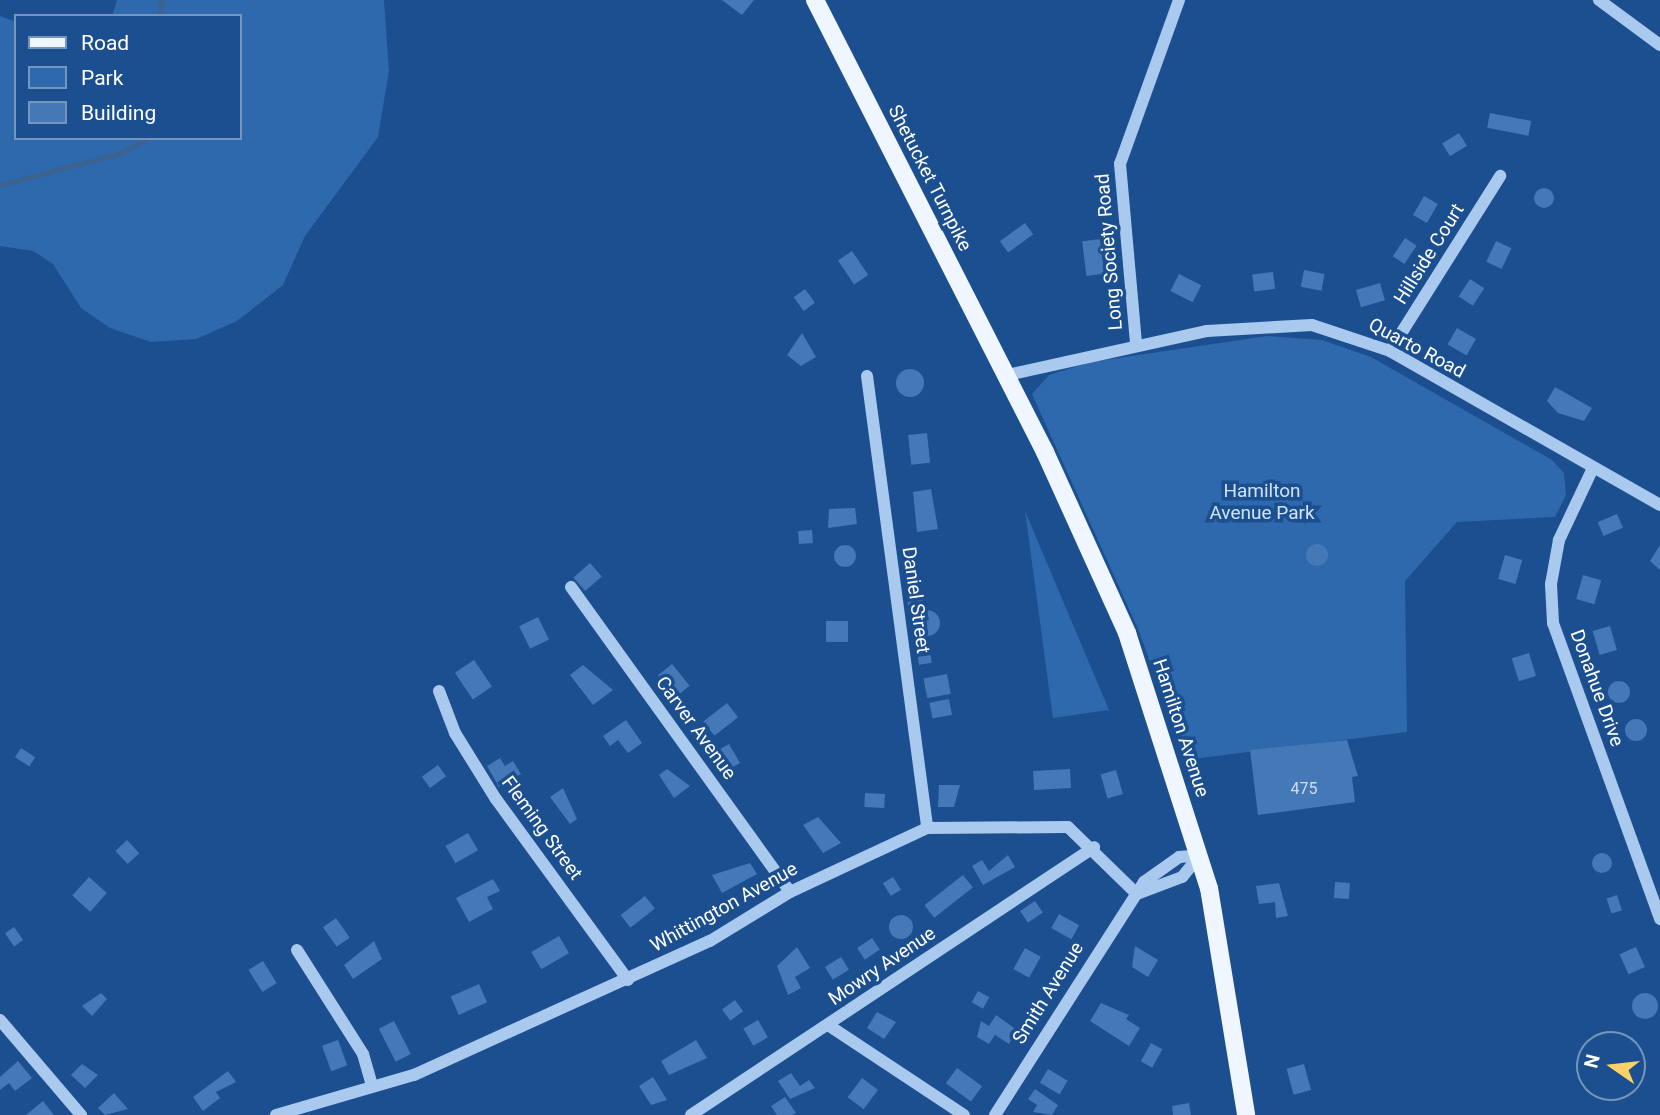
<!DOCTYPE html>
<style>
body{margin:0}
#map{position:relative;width:1660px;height:1115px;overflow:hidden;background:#1b4f8f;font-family:Roboto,sans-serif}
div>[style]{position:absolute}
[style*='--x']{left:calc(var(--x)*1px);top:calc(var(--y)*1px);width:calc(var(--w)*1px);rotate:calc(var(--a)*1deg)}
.green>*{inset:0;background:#2e69ad}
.stream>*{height:4.5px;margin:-2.25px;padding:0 2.25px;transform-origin:2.25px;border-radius:2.25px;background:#3c6290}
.building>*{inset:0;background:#4478b7;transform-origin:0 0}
.round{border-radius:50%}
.minor>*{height:12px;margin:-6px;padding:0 6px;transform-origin:6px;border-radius:6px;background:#a9c9ee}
.major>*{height:18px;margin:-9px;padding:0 9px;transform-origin:9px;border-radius:9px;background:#f0f6ff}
span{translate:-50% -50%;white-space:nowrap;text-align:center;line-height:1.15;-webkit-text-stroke:7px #1b4f8f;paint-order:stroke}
.number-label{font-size:16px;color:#d0dded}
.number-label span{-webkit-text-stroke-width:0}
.street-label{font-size:19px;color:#fff}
.park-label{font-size:19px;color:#cfe3fa}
.legend{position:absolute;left:14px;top:14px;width:228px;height:126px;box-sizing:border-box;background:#1b4f8f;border:2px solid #7695bc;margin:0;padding:9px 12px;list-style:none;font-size:21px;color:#fff}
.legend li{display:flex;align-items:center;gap:14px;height:35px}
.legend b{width:35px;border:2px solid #7695bc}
.north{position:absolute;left:1576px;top:1031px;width:70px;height:70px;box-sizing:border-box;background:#1b4f8f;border:2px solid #7695bc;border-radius:50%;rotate:284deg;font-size:19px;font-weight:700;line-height:28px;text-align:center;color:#fff}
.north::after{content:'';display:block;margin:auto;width:24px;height:32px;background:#ffd166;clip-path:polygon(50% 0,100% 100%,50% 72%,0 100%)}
</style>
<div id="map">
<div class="green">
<i style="clip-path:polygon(117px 0,384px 0,389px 71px,378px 137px,305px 236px,283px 285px,237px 321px,196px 339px,151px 342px,110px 328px,81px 308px,53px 264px,33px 251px,0 246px,0 16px,16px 22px,16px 138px,240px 138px,240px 16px,112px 16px)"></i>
<i style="clip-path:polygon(1267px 336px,1322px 340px,1371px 357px,1552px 460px,1564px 473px,1566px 495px,1555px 517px,1457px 522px,1405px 581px,1407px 732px,1185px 760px,1139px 631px,1032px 394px,1049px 375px,1091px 362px)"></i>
<i style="clip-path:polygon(1025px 511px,1109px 710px,1053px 718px)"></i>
</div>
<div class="stream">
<i style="--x:159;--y:16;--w:16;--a:-79"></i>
<i style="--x:0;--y:185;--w:125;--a:-14.8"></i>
<i style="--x:121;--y:153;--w:30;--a:-30"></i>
</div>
<div class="building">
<i style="clip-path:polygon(722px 0,754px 0,742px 15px)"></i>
<i style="left:1490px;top:113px;width:42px;height:15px;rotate:11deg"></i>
<i style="left:1459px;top:133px;width:15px;height:20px;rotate:58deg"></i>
<i class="round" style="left:1534px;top:188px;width:20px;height:20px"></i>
<i style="left:1424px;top:196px;width:16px;height:22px;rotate:30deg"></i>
<i style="left:1025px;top:223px;width:14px;height:31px;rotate:54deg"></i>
<i style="left:1405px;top:238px;width:14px;height:22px;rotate:34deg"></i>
<i style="left:1100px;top:239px;width:35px;height:18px;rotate:83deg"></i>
<i style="left:1496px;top:241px;width:17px;height:23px;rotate:25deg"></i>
<i style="left:852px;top:251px;width:29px;height:17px;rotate:56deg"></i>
<i style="left:1304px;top:270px;width:21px;height:17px;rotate:11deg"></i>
<i style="left:1273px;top:272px;width:17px;height:21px;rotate:83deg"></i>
<i style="left:1179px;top:274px;width:25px;height:19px;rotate:27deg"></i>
<i style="left:1470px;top:279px;width:17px;height:21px;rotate:33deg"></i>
<i style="left:1380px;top:283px;width:18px;height:25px;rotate:74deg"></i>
<i style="left:805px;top:289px;width:17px;height:14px;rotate:54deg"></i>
<i style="left:1457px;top:328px;width:22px;height:19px;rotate:30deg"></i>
<i style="clip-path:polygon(802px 333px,816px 357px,801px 366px,787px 355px)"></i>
<i class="round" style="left:896px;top:369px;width:28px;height:28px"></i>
<i style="clip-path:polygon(1555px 387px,1592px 408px,1584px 421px,1558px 413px,1547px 401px)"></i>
<i style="left:927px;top:433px;width:30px;height:19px;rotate:84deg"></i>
<i style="clip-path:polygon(931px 489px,938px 529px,917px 532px,913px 492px)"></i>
<i style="clip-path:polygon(855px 508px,857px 524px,828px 528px,829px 509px)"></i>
<i style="left:1617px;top:514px;width:15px;height:21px;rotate:67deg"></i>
<i style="left:812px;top:530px;width:13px;height:14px;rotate:86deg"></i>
<i class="round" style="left:1306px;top:544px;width:22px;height:22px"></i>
<i class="round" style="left:834px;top:545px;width:22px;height:22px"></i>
<i style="clip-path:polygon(1660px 545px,1660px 570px,1650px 561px)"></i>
<i style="left:1505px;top:555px;width:18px;height:25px;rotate:16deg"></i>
<i style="left:590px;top:563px;width:18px;height:22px;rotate:49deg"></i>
<i style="left:1583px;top:575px;width:19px;height:25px;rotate:16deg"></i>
<i style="left:922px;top:594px;width:11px;height:15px;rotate:85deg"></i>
<i class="round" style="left:914px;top:610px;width:26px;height:26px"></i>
<i style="left:538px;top:617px;width:25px;height:21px;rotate:64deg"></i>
<i style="left:848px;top:621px;width:21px;height:22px;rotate:90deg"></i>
<i style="left:1610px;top:626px;width:25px;height:18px;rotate:74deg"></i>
<i style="left:929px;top:645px;width:18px;height:13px;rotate:81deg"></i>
<i style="left:1529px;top:653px;width:24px;height:18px;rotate:73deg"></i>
<i style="left:474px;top:660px;width:32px;height:23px;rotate:56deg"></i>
<i style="left:672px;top:664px;width:28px;height:18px;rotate:51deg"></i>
<i style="clip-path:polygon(583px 665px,613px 690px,593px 705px,570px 675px)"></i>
<i style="left:947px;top:674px;width:20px;height:24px;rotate:79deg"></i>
<i class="round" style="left:1608px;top:681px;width:22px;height:22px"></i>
<i style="left:949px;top:699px;width:16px;height:20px;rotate:79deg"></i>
<i style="left:727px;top:703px;width:18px;height:30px;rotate:52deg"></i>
<i class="round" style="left:1625px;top:719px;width:22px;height:22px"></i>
<i style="clip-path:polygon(626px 720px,642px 743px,628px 753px,618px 740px,610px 746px,603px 736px)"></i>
<i style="clip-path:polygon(1347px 740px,1358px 776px,1352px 777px,1355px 802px,1258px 815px,1250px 750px)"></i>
<i style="left:729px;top:744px;width:22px;height:18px;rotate:60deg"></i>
<i style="left:21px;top:748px;width:17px;height:11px;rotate:33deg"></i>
<i style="clip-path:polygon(500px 758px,505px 766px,513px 761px,521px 774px,499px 787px,487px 766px)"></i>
<i style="left:438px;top:765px;width:14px;height:20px;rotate:54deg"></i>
<i style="clip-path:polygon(667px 769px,690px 786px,674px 798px,659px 775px)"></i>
<i style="left:1070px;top:769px;width:19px;height:37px;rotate:87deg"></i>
<i style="left:1116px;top:770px;width:25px;height:16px;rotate:74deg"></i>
<i style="clip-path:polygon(939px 785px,960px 785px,954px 807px,938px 807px)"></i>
<i style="clip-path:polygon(563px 788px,577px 819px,570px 824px,550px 797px)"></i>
<i style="left:865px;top:793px;width:20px;height:14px;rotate:3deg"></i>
<i style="clip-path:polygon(818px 817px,841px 843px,823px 853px,803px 825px)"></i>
<i style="left:468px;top:833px;width:20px;height:26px;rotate:60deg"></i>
<i style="left:127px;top:840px;width:18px;height:16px;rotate:47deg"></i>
<i class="round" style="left:1592px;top:853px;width:20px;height:20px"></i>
<i style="clip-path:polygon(1008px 855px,1015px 867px,983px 885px,972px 866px,982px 860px,989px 871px)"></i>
<i style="clip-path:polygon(750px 863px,757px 874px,722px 893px,712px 875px)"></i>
<i style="left:963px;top:875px;width:16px;height:49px;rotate:52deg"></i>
<i style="left:89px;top:877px;width:24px;height:25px;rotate:42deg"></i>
<i style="left:893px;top:877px;width:15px;height:12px;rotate:58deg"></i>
<i style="clip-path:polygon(493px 879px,500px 891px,487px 897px,493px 909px,469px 922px,456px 898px)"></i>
<i style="left:1335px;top:882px;width:15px;height:16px;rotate:4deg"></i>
<i style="clip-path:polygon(1279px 883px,1288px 916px,1276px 918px,1275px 902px,1259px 904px,1256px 886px)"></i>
<i style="left:1617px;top:895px;width:16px;height:11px;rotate:72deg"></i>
<i style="left:645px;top:896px;width:16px;height:31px;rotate:52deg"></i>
<i style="left:1035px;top:901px;width:14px;height:18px;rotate:56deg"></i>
<i style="left:1059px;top:914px;width:23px;height:16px;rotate:29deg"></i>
<i class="round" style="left:889px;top:915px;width:24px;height:24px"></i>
<i style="left:336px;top:918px;width:24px;height:16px;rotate:55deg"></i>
<i style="left:14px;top:927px;width:16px;height:11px;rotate:55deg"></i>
<i style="left:559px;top:936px;width:20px;height:32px;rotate:60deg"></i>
<i style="left:872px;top:938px;width:14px;height:18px;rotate:56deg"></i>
<i style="clip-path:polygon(374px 941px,382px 959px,353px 979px,344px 965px)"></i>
<i style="clip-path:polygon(1135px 946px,1158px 960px,1148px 977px,1132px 967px)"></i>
<i style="clip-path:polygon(797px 947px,810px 968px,795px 977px,801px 988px,788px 995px,777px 966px)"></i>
<i style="left:1636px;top:947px;width:22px;height:18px;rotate:66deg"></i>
<i style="left:1025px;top:948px;width:18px;height:24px;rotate:29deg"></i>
<i style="left:841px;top:957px;width:15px;height:19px;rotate:58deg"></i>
<i style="left:263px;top:961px;width:26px;height:17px;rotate:58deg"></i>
<i style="left:479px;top:984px;width:20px;height:31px;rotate:66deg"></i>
<i style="left:978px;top:991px;width:13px;height:13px;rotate:29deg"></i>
<i style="clip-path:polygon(101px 993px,107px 999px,92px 1016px,82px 1006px)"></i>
<i class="round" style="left:1632px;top:993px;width:26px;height:26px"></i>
<i style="left:735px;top:1000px;width:14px;height:16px;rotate:54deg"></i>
<i style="clip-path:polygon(1101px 1003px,1129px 1015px,1126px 1019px,1140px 1028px,1129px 1046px,1090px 1021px)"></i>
<i style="clip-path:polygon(877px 1012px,896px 1022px,884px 1039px,867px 1028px)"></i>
<i style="clip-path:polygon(996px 1015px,1017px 1030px,1009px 1044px,995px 1035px,989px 1044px,977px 1037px,981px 1021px,989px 1026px)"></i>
<i style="left:758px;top:1020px;width:20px;height:17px;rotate:60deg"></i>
<i style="left:394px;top:1021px;width:37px;height:17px;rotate:63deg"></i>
<i style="left:338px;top:1040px;width:27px;height:17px;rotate:70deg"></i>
<i style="clip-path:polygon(696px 1040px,707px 1058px,669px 1075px,661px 1061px)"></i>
<i style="left:1151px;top:1043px;width:13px;height:21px;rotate:29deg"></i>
<i style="clip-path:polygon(18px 1061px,32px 1078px,15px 1091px,9px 1083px,0 1090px,0 1077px)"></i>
<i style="clip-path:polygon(82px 1064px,98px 1075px,85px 1088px,71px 1075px)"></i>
<i style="left:1304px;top:1064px;width:27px;height:18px;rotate:75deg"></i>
<i style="left:957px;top:1068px;width:31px;height:19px;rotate:36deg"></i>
<i style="left:1048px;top:1069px;width:23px;height:16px;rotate:31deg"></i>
<i style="clip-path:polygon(228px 1071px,236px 1082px,216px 1092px,220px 1098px,203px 1111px,193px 1097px)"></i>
<i style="clip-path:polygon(791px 1073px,800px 1086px,809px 1080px,815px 1088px,790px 1099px,778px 1081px)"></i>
<i style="clip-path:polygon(653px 1077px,667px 1100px,651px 1105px,639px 1086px)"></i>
<i style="left:862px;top:1078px;width:20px;height:24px;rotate:37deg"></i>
<i style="clip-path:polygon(1035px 1089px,1058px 1105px,1052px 1115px,1033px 1112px,1037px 1105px,1028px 1099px)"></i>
<i style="clip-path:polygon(114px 1093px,128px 1109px,105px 1115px,98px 1108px)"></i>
<i style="clip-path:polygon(785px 1097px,796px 1113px,792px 1115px,777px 1115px,771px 1106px)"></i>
<i style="clip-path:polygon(43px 1101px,54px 1115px,26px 1115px)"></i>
<i style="clip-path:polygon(1189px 1103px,1191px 1115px,1173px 1115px,1172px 1106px)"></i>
</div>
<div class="minor">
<i style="--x:1599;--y:0;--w:76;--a:36.4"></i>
<i style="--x:1136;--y:343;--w:180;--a:-95.1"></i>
<i style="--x:1120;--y:164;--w:174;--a:-70.2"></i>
<i style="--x:1390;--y:351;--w:207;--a:-57.8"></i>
<i style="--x:1007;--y:375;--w:205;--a:-12.4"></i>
<i style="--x:1207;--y:331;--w:105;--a:-3.3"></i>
<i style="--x:1312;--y:325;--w:82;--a:18.4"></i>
<i style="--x:1390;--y:351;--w:311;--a:29.7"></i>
<i style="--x:867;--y:376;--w:456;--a:82.4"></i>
<i style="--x:1593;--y:468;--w:80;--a:115.3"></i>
<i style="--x:1559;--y:540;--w:45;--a:100.3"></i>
<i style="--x:1551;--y:584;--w:39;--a:87"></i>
<i style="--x:1553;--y:623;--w:315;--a:70.1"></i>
<i style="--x:571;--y:587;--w:375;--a:54.3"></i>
<i style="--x:439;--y:691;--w:45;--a:69.1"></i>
<i style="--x:455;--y:733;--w:78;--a:58.2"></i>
<i style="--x:496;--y:799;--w:224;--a:53.9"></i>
<i style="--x:297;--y:950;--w:123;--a:57.6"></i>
<i style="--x:363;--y:1054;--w:32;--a:74"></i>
<i style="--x:0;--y:1020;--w:125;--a:49.5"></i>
<i style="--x:828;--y:1025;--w:163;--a:33.5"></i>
<i style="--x:276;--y:1115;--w:144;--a:-16.2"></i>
<i style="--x:414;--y:1075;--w:325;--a:-24.4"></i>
<i style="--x:710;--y:941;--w:94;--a:-31.5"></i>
<i style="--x:790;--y:892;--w:151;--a:-25"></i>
<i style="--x:927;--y:828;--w:141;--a:-0.4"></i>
<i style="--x:1068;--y:827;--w:96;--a:44.2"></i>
<i style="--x:691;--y:1115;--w:484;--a:-33.6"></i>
<i style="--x:995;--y:1115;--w:277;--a:-57.4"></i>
<i style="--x:1144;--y:882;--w:43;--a:-35.5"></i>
<i style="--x:1179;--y:857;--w:21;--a:-5"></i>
<i style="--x:1200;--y:855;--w:28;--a:129"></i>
<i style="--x:1182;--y:877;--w:48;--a:159.3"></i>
</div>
<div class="major">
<i style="--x:815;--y:0;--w:507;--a:63.03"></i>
<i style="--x:1045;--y:452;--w:199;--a:65.6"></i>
<i style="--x:1127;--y:633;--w:268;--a:72.2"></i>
<i style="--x:1209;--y:888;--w:230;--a:80.7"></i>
</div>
<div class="number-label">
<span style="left:1304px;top:789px">475</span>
</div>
<div class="street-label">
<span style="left:930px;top:178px;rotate:63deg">Shetucket Turnpike</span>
<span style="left:1109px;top:252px;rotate:-95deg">Long Society Road</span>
<span style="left:1429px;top:254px;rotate:-58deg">Hillside Court</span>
<span style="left:1417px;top:348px;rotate:28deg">Quarto Road</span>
<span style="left:916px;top:600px;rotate:82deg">Daniel Street</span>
<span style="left:1597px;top:688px;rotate:70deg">Donahue Drive</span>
<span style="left:696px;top:728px;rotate:54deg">Carver Avenue</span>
<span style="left:1181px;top:728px;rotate:72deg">Hamilton Avenue</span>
<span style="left:542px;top:828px;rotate:54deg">Fleming Street</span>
<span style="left:724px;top:907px;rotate:-29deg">Whittington Avenue</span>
<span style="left:882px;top:966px;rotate:-34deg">Mowry Avenue</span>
<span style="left:1048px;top:993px;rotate:-58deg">Smith Avenue</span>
</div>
<div class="park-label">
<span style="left:1262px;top:502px">Hamilton<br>Avenue Park</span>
</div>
<ul class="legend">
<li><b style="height:9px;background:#f0f6ff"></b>Road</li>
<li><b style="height:19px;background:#2e69ad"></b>Park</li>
<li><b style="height:19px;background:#4478b7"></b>Building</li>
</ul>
<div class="north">N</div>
</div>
